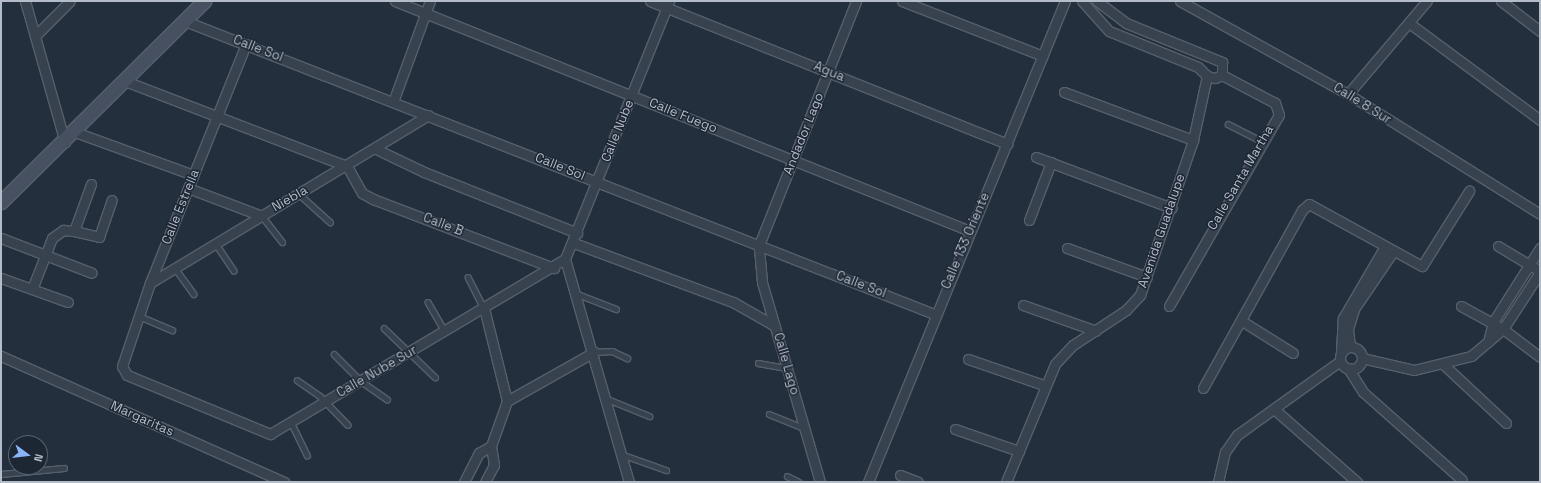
<!DOCTYPE html>
<style>
body{margin:0}
#map{position:relative;width:1541px;height:483px;overflow:hidden;background:#242f3e;font-family:"Space Grotesk",sans-serif}
div>[style]{position:absolute}
[style*='--x']{left:calc(var(--x)*1px);top:calc(var(--y)*1px);width:calc(var(--w)*1px);rotate:calc(var(--a)*1deg)}
.roads{filter:drop-shadow(1px 0 #565f6c) drop-shadow(-1px 0 #565f6c) drop-shadow(0 1px #565f6c) drop-shadow(0 -1px #565f6c)}
.service>*{height:4.5px;margin:-2.25px;padding:0 2.25px;transform-origin:2.25px;border-radius:2.25px;background:#38414e}
.minor>*{height:9px;margin:-4.5px;padding:0 4.5px;transform-origin:4.5px;border-radius:4.5px;background:#38414e}
.minor>.ring{margin:-4.5px;padding:0;box-sizing:content-box;background:none;border:9px solid #38414e;border-radius:50%}
.secondary>*{height:13px;margin:-6.5px;padding:0 6.5px;transform-origin:6.5px;border-radius:6.5px;background:#465061}
span{translate:-50% -50%;white-space:nowrap;text-align:center;line-height:1.15;-webkit-text-stroke:3px #1d2633;paint-order:stroke}
.street-label{font-size:13px;color:#b4bcc9}
.frame{position:absolute;inset:0;border:2px solid #b4bcc9;pointer-events:none}
.north{position:absolute;left:8px;top:435px;width:40px;height:40px;box-sizing:border-box;background:#1d2633;border:1px solid #59626f;border-radius:50%;rotate:105deg;font-size:11px;font-weight:700;line-height:16px;text-align:center;color:#b4bcc9}
.north::after{content:'';display:block;margin:auto;width:14px;height:18px;background:#8ab4f8;clip-path:polygon(50% 0,100% 100%,50% 72%,0 100%)}
</style>
<div id="map">
<div class="roads">
<div class="service">
<i style="--x:1228;--y:124;--w:38;--a:27"></i>
<i style="--x:299;--y:194;--w:42;--a:42.1"></i>
<i style="--x:262;--y:216;--w:33;--a:52"></i>
<i style="--x:216;--y:244;--w:32;--a:56"></i>
<i style="--x:175;--y:268;--w:32;--a:54"></i>
<i style="--x:468;--y:277;--w:35;--a:63"></i>
<i style="--x:575;--y:293;--w:44;--a:21.3"></i>
<i style="--x:428;--y:302;--w:34;--a:60"></i>
<i style="--x:139;--y:316;--w:36;--a:23"></i>
<i style="--x:384;--y:328;--w:71;--a:43.9"></i>
<i style="--x:594;--y:352;--w:18;--a:-3"></i>
<i style="--x:612;--y:351;--w:17;--a:25"></i>
<i style="--x:334;--y:354;--w:38;--a:45"></i>
<i style="--x:361;--y:381;--w:32;--a:35"></i>
<i style="--x:758;--y:363;--w:29;--a:10"></i>
<i style="--x:297;--y:380;--w:28;--a:35"></i>
<i style="--x:320;--y:396;--w:40;--a:46"></i>
<i style="--x:605;--y:398;--w:48;--a:22.2"></i>
<i style="--x:769;--y:414;--w:37;--a:22"></i>
<i style="--x:291;--y:422;--w:37;--a:64"></i>
<i style="--x:621;--y:454;--w:48;--a:19.6"></i>
<i style="--x:1;--y:474;--w:63;--a:-5.4"></i>
<i style="--x:787;--y:476;--w:13;--a:27"></i>
</div>
<div class="minor">
<i style="--x:25;--y:1;--w:147;--a:74.2"></i>
<i style="--x:395;--y:1;--w:619;--a:21.8"></i>
<i style="--x:650;--y:1;--w:385;--a:21.8"></i>
<i style="--x:902;--y:1;--w:151;--a:21.3"></i>
<i style="--x:1082;--y:1;--w:40;--a:48"></i>
<i style="--x:1109;--y:31;--w:96;--a:22"></i>
<i style="--x:1198;--y:67;--w:13;--a:45"></i>
<i style="--x:1097;--y:1;--w:36;--a:37"></i>
<i style="--x:1126;--y:23;--w:104;--a:22.1"></i>
<i style="--x:1222;--y:62;--w:13;--a:90"></i>
<i style="--x:1222;--y:75;--w:8;--a:157"></i>
<i style="--x:1215;--y:78;--w:8;--a:-166"></i>
<i style="--x:1180;--y:1;--w:192;--a:29"></i>
<i style="--x:1348;--y:94;--w:226;--a:32"></i>
<i style="--x:1501;--y:1;--w:49;--a:37.6"></i>
<i style="--x:185;--y:21;--w:804;--a:21.36"></i>
<i style="--x:1409;--y:23;--w:163;--a:36.5"></i>
<i style="--x:35;--y:36;--w:49;--a:-45"></i>
<i style="--x:246;--y:44;--w:258;--a:111.9"></i>
<i style="--x:150;--y:283;--w:88;--a:108.6"></i>
<i style="--x:122;--y:366;--w:10;--a:61"></i>
<i style="--x:127;--y:375;--w:155;--a:22.4"></i>
<i style="--x:270;--y:434;--w:343;--a:-30.7"></i>
<i style="--x:565;--y:259;--w:278;--a:-68"></i>
<i style="--x:125;--y:81;--w:238;--a:21"></i>
<i style="--x:347;--y:166;--w:31;--a:61"></i>
<i style="--x:362;--y:193;--w:13;--a:29"></i>
<i style="--x:373;--y:199;--w:194;--a:20.9"></i>
<i style="--x:1064;--y:92;--w:138;--a:20.4"></i>
<i style="--x:1348;--y:94;--w:122;--a:-49.7"></i>
<i style="--x:393;--y:102;--w:108;--a:-69.9"></i>
<i style="--x:75;--y:132;--w:126;--a:20"></i>
<i style="--x:376;--y:149;--w:53;--a:25.6"></i>
<i style="--x:424;--y:172;--w:165;--a:21.7"></i>
<i style="--x:1036;--y:157;--w:145;--a:20.6"></i>
<i style="--x:188;--y:188;--w:79;--a:20.7"></i>
<i style="--x:1029;--y:220;--w:62;--a:-69.2"></i>
<i style="--x:74;--y:231;--w:26;--a:13"></i>
<i style="--x:99;--y:237;--w:39;--a:-71"></i>
<i style="--x:1;--y:238;--w:97;--a:21"></i>
<i style="--x:574;--y:243;--w:170;--a:20.4"></i>
<i style="--x:733;--y:302;--w:48;--a:29.7"></i>
<i style="--x:1498;--y:246;--w:49;--a:30.8"></i>
<i style="--x:1067;--y:248;--w:85;--a:19.9"></i>
<i style="--x:565;--y:259;--w:232;--a:74"></i>
<i style="--x:1;--y:278;--w:71;--a:19.7"></i>
<i style="--x:150;--y:283;--w:325;--a:-31.1"></i>
<i style="--x:32;--y:289;--w:55;--a:-68.6"></i>
<i style="--x:52;--y:238;--w:14;--a:-36"></i>
<i style="--x:63;--y:230;--w:11;--a:5"></i>
<i style="--x:74;--y:231;--w:50;--a:-70.1"></i>
<i style="--x:1023;--y:305;--w:77;--a:19.6"></i>
<i style="--x:1169;--y:306;--w:220;--a:-60.1"></i>
<i style="--x:1279;--y:115;--w:13;--a:-108"></i>
<i style="--x:1275;--y:103;--w:60;--a:-152.2"></i>
<i style="--x:1461;--y:306;--w:48;--a:28.7"></i>
<i style="--x:1503;--y:329;--w:46;--a:37.1"></i>
<i style="--x:484;--y:308;--w:96;--a:76.1"></i>
<i style="--x:1242;--y:321;--w:60;--a:32.1"></i>
<i style="--x:1488;--y:342;--w:21;--a:-76"></i>
<i style="--x:1493;--y:322;--w:88;--a:-57.6"></i>
<i style="--x:1350;--y:346;--w:17;--a:-97"></i>
<i style="--x:1348;--y:329;--w:21;--a:-73"></i>
<i style="--x:1354;--y:309;--w:68;--a:-55.8"></i>
<i class="ring" style="left:1340px;top:347px;width:13px;height:13px"></i>
<i style="--x:1341;--y:352;--w:34;--a:-87"></i>
<i style="--x:1343;--y:318;--w:81;--a:-59.6"></i>
<i style="--x:1;--y:356;--w:310;--a:24"></i>
<i style="--x:1362;--y:358;--w:53;--a:13"></i>
<i style="--x:1414;--y:370;--w:59;--a:-13.8"></i>
<i style="--x:1471;--y:356;--w:42;--a:-40.2"></i>
<i style="--x:1503;--y:329;--w:68;--a:-57"></i>
<i style="--x:968;--y:359;--w:80;--a:18.9"></i>
<i style="--x:1444;--y:365;--w:85;--a:43.1"></i>
<i style="--x:1348;--y:368;--w:28;--a:58"></i>
<i style="--x:1363;--y:392;--w:132;--a:41.6"></i>
<i style="--x:1203;--y:388;--w:204;--a:-60.9"></i>
<i style="--x:1302;--y:210;--w:9;--a:-41"></i>
<i style="--x:1309;--y:204;--w:129;--a:28.8"></i>
<i style="--x:1422;--y:266;--w:89;--a:-57.9"></i>
<i style="--x:507;--y:401;--w:100;--a:-29.4"></i>
<i style="--x:1274;--y:409;--w:111;--a:41.3"></i>
<i style="--x:955;--y:429;--w:68;--a:19"></i>
<i style="--x:900;--y:475;--w:19;--a:21"></i>
<i style="--x:464;--y:482;--w:33;--a:-63"></i>
<i style="--x:479;--y:453;--w:14;--a:-30"></i>
<i style="--x:485;--y:482;--w:19;--a:-62"></i>
<i style="--x:494;--y:465;--w:19;--a:-99"></i>
<i style="--x:491;--y:446;--w:48;--a:-70.4"></i>
<i style="--x:820;--y:482;--w:208;--a:-106.2"></i>
<i style="--x:762;--y:282;--w:37;--a:-95"></i>
<i style="--x:759;--y:245;--w:263;--a:-68.3"></i>
<i style="--x:868;--y:482;--w:520;--a:-67.73"></i>
<i style="--x:1006;--y:482;--w:128;--a:-67.4"></i>
<i style="--x:1055;--y:364;--w:26;--a:-47"></i>
<i style="--x:1073;--y:345;--w:64;--a:-33.4"></i>
<i style="--x:1126;--y:310;--w:21;--a:-47"></i>
<i style="--x:1140;--y:295;--w:164;--a:-71.1"></i>
<i style="--x:1193;--y:140;--w:66;--a:-77.7"></i>
<i style="--x:1218;--y:482;--w:31;--a:-77"></i>
<i style="--x:1225;--y:452;--w:21;--a:-55"></i>
<i style="--x:1237;--y:435;--w:127;--a:-35.7"></i>
</div>
<div class="secondary">
<i style="--x:1;--y:202;--w:286;--a:-44.7"></i>
</div>
</div>
<div class="street-label">
<span style="left:258px;top:49px;rotate:21deg">Calle Sol</span>
<span style="left:829px;top:72px;rotate:22deg">Agua</span>
<span style="left:1362px;top:104px;rotate:32deg">Calle 8 Sur</span>
<span style="left:683px;top:116px;rotate:22deg">Calle Fuego</span>
<span style="left:618px;top:131px;rotate:-68deg">Calle Nube</span>
<span style="left:804px;top:134px;rotate:-68deg">Andador Lago</span>
<span style="left:560px;top:167px;rotate:22deg">Calle Sol</span>
<span style="left:1241px;top:178px;rotate:-60deg">Calle Santa Martha</span>
<span style="left:290px;top:199px;rotate:-30deg">Niebla</span>
<span style="left:181px;top:207px;rotate:-68deg">Calle Estrella</span>
<span style="left:443px;top:225px;rotate:21deg">Calle B</span>
<span style="left:1162px;top:231px;rotate:-71deg">Avenida Guadalupe</span>
<span style="left:966px;top:241px;rotate:-67deg">Calle 133 Oriente</span>
<span style="left:861px;top:285px;rotate:21deg">Calle Sol</span>
<span style="left:786px;top:364px;rotate:74deg">Calle Lago</span>
<span style="left:377px;top:372px;rotate:-30deg">Calle Nube Sur</span>
<span style="left:142px;top:419px;rotate:24deg">Margaritas</span>
</div>
<div class="frame"></div>
<div class="north">N</div>
</div>
